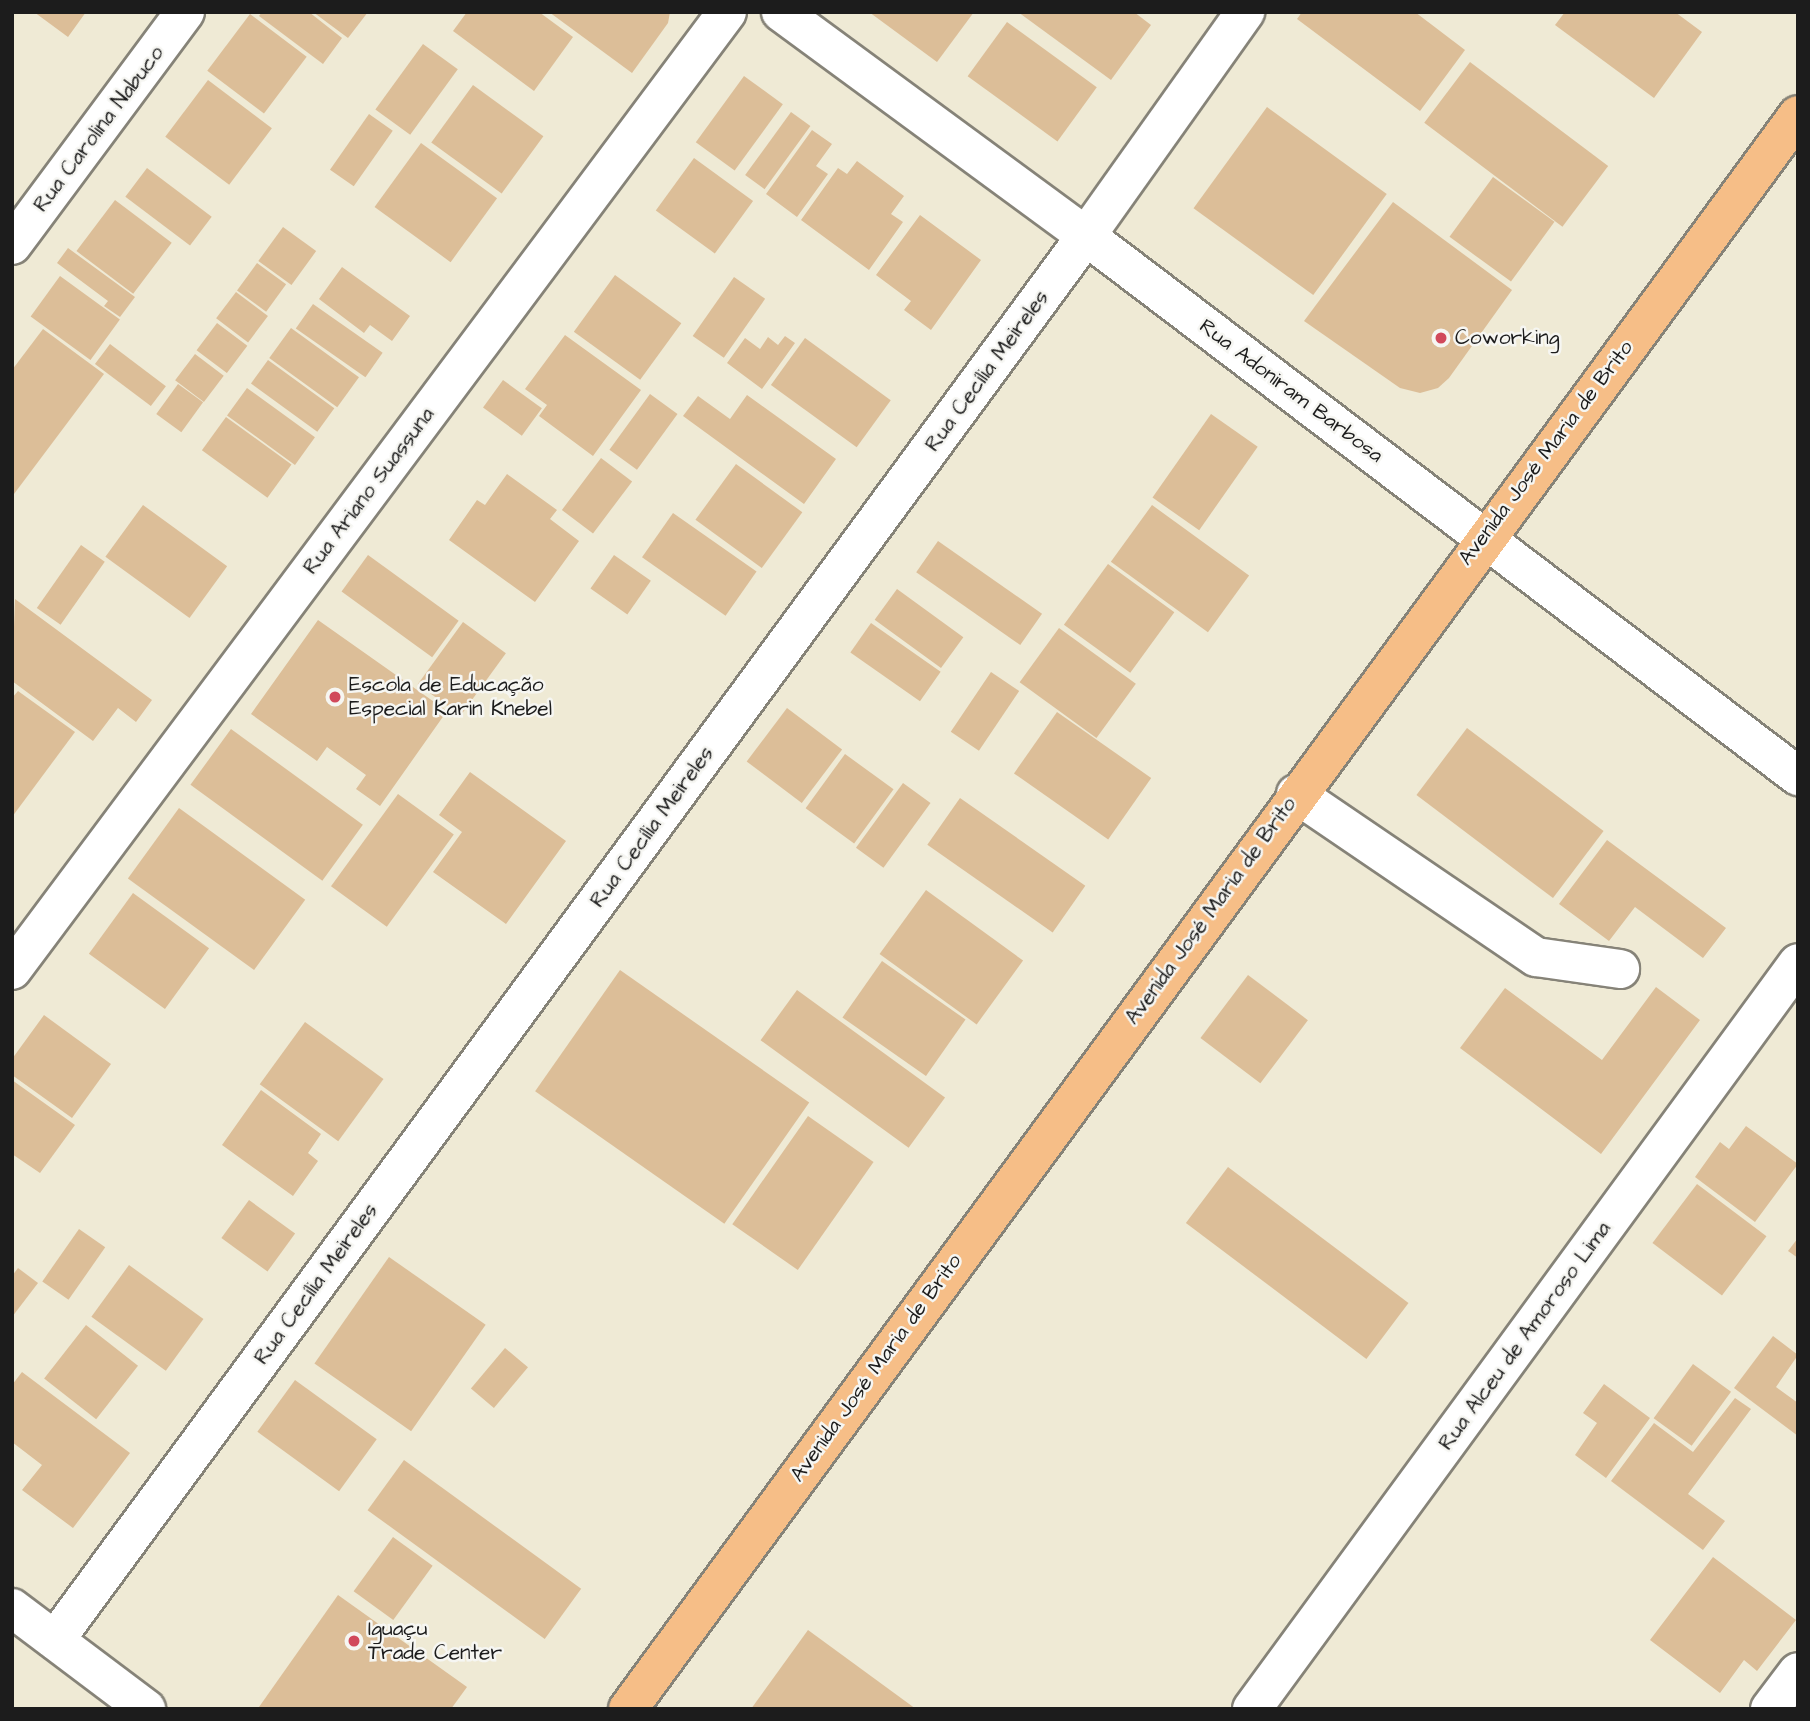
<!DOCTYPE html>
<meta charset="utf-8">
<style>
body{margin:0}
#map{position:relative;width:1810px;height:1721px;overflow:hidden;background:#efead5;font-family:"Architects Daughter",sans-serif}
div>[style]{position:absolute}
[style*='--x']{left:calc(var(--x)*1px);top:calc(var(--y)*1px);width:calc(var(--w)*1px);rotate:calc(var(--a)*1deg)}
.building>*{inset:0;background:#dcbe98;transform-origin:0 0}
.roads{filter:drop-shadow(2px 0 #868378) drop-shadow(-2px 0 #868378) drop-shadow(0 2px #868378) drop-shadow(0 -2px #868378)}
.minor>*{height:38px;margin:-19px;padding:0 19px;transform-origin:19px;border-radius:19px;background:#fff}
.major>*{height:38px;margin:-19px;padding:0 19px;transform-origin:19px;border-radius:19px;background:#f6be87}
.dots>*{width:19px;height:19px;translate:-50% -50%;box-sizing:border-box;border:4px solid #f6f6f2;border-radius:50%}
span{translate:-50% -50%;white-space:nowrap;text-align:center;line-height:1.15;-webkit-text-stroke:5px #f6f6f2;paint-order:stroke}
.street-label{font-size:21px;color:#1c1c1c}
.poi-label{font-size:21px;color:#1c1c1c}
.left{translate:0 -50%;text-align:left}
.frame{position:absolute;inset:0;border:14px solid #1c1c1c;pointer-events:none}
</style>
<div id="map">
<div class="building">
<i style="clip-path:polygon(34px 12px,86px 12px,68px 37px)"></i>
<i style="clip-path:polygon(262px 12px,309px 12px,342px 38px,323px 64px,259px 16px)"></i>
<i style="clip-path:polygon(313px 12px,368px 12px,348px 38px)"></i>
<i style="clip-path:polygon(467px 12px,539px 12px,573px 37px,534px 91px,453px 31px)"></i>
<i style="clip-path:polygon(549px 12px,670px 12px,668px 23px,632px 73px)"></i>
<i style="clip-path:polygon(869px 12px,974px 12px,937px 62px)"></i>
<i style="clip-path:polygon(1018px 12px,1134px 12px,1151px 25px,1111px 80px)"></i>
<i style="clip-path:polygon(1302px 12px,1415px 12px,1465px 50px,1420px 111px,1297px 19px)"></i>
<i style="clip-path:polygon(1565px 12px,1675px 12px,1702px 32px,1654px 98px,1555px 25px)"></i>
<i style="left:250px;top:14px;width:71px;height:71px;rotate:37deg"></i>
<i style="left:1007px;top:22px;width:111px;height:67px;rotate:36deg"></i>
<i style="left:423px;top:44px;width:43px;height:81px;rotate:36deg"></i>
<i style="left:1470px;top:62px;width:173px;height:76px;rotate:37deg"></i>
<i style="left:744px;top:76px;width:48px;height:82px;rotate:36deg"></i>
<i style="left:208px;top:80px;width:80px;height:71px;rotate:37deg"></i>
<i style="left:473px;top:85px;width:87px;height:71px;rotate:36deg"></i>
<i style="left:1267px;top:107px;width:148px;height:125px;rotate:36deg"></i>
<i style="left:791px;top:112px;width:24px;height:78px;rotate:36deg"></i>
<i style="left:369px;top:114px;width:29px;height:68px;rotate:35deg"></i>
<i style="clip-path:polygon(812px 130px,832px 144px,816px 166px,828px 174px,797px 217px,766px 194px)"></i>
<i style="left:421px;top:143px;width:94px;height:79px;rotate:36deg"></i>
<i style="left:694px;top:158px;width:73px;height:65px;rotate:36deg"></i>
<i style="clip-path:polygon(857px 161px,904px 196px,891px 214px,903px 222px,869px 270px,801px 220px,838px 168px,847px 174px)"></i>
<i style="left:147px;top:168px;width:81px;height:36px;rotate:37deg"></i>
<i style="left:1493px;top:177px;width:76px;height:74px;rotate:36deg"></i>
<i style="left:115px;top:200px;width:71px;height:64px;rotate:37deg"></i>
<i style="clip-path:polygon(1393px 202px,1512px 290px,1449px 378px,1438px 388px,1420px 393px,1400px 388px,1304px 321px)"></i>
<i style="clip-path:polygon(920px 215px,981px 260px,931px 330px,904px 310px,911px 301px,876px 275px)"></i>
<i style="left:283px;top:227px;width:41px;height:42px;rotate:36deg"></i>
<i style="clip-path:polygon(68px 248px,135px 297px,120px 317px,104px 306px,108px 301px,57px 263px)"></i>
<i style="left:257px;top:263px;width:36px;height:34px;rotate:36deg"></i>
<i style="clip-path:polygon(342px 267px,410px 316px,392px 341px,370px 325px,364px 333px,319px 299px)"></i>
<i style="left:615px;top:275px;width:82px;height:70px;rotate:36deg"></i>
<i style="left:60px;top:276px;width:74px;height:50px;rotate:36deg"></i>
<i style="left:734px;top:277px;width:38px;height:72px;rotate:35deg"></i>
<i style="left:236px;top:292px;width:40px;height:33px;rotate:37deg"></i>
<i style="left:313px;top:304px;width:85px;height:30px;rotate:35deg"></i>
<i style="left:217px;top:323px;width:38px;height:34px;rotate:37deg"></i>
<i style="left:291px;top:328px;width:84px;height:37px;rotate:36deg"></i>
<i style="clip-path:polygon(43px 329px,104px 374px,14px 494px,12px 370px)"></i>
<i style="clip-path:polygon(565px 335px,641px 390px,593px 456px,539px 416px,547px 405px,525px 389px)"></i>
<i style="clip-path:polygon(785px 336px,795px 343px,762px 389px,727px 363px,745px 338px,760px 349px,768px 337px,778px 345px)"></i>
<i style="left:805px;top:338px;width:106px;height:58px;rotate:36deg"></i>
<i style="left:110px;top:344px;width:70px;height:25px;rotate:37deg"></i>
<i style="left:195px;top:354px;width:36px;height:33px;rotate:37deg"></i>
<i style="left:268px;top:360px;width:82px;height:29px;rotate:36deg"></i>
<i style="left:503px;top:380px;width:48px;height:34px;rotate:36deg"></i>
<i style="left:178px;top:384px;width:31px;height:37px;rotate:36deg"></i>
<i style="left:247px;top:388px;width:84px;height:34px;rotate:36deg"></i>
<i style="left:650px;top:394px;width:34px;height:69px;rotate:36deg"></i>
<i style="clip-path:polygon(747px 395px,836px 459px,804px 504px,683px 416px,698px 396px,730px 419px)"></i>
<i style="left:1211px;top:414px;width:57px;height:102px;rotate:35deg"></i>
<i style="left:226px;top:417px;width:81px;height:41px;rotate:36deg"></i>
<i style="left:601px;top:458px;width:39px;height:65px;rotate:37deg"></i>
<i style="left:736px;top:464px;width:82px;height:69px;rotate:36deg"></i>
<i style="clip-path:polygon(507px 474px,557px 510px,550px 519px,579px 541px,535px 602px,449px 540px,477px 500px,485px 505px)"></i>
<i style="left:143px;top:505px;width:104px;height:64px;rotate:36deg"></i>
<i style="left:1152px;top:505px;width:120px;height:70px;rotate:36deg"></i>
<i style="left:673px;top:513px;width:102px;height:54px;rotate:35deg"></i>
<i style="left:938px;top:541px;width:127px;height:38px;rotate:35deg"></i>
<i style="left:81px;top:545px;width:29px;height:77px;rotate:35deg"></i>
<i style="left:368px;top:555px;width:112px;height:45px;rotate:36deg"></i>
<i style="left:614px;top:555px;width:45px;height:41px;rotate:35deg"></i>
<i style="left:1108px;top:564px;width:82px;height:75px;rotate:36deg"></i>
<i style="left:897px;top:589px;width:82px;height:38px;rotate:36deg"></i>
<i style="clip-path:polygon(15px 599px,152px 700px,136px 722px,118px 708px,93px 741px,12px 681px)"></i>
<i style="clip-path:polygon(318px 620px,447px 711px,380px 806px,356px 789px,366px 775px,327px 747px,317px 761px,251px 714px)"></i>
<i style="left:463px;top:622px;width:53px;height:77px;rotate:36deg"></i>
<i style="left:871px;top:623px;width:85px;height:36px;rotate:35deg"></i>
<i style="left:1059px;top:628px;width:95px;height:67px;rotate:36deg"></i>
<i style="left:991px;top:672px;width:34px;height:72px;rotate:34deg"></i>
<i style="clip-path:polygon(18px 691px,75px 732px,12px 817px,12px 698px)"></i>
<i style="left:787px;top:708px;width:69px;height:67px;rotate:37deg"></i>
<i style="left:1057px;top:712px;width:115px;height:75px;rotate:35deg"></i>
<i style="left:1467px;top:728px;width:171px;height:84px;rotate:37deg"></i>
<i style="left:231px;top:729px;width:163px;height:69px;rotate:36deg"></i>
<i style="left:845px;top:754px;width:60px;height:67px;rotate:36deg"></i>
<i style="clip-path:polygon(470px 772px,566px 841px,506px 924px,433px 872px,462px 832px,439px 815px)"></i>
<i style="left:903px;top:783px;width:34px;height:80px;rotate:36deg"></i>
<i style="left:398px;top:794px;width:69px;height:114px;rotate:36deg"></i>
<i style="left:960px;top:798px;width:153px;height:57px;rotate:35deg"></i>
<i style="left:179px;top:808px;width:156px;height:87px;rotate:36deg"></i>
<i style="clip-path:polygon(1607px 840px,1726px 928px,1703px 958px,1635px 907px,1609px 941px,1559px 904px)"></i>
<i style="left:926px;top:890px;width:120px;height:79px;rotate:36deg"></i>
<i style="left:133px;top:893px;width:94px;height:75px;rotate:36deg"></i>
<i style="left:882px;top:961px;width:102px;height:69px;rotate:35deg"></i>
<i style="left:620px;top:970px;width:231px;height:148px;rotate:35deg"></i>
<i style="left:1248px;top:975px;width:75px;height:79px;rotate:37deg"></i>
<i style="clip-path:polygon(1656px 987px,1700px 1020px,1601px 1154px,1460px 1048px,1505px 988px,1602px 1060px)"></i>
<i style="left:797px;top:990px;width:183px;height:62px;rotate:36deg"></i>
<i style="clip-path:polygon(44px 1015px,111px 1064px,72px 1118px,12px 1075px,12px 1059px)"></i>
<i style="left:305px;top:1022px;width:97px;height:77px;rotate:36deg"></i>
<i style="clip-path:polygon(12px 1080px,75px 1125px,40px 1173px,12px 1154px)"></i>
<i style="clip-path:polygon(261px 1090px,321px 1134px,308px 1153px,318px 1161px,293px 1196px,222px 1145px)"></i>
<i style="left:808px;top:1116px;width:80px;height:132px;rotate:35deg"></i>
<i style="clip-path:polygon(1746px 1126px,1798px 1164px,1755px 1222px,1695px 1177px,1720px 1142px,1729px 1149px)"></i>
<i style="left:1228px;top:1167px;width:226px;height:70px;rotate:37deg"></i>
<i style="left:1697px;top:1184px;width:87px;height:74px;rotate:37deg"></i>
<i style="left:249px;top:1200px;width:57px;height:47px;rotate:36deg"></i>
<i style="left:79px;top:1229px;width:32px;height:64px;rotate:35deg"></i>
<i style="clip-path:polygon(1798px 1238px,1798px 1258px,1788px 1251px)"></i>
<i style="left:389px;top:1257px;width:118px;height:130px;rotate:35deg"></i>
<i style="left:129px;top:1265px;width:92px;height:64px;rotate:36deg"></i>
<i style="clip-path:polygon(18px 1268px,38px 1283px,12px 1317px,12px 1276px)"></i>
<i style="left:86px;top:1325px;width:66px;height:68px;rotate:38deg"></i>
<i style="clip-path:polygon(1773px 1336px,1798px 1355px,1776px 1387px,1798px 1403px,1798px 1436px,1734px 1388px)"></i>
<i style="left:505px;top:1348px;width:30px;height:53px;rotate:40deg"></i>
<i style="left:1693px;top:1364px;width:47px;height:67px;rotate:36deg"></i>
<i style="clip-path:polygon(22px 1372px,130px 1453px,73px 1528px,22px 1490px,42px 1465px,12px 1442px,12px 1385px)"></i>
<i style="left:295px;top:1380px;width:101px;height:64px;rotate:36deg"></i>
<i style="clip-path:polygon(1604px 1384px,1650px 1418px,1606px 1478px,1575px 1455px,1597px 1423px,1583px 1413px)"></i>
<i style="clip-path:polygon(1735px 1398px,1751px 1409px,1688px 1494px,1725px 1521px,1703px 1550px,1611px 1481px,1654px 1423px,1693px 1452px)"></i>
<i style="left:404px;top:1460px;width:219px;height:62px;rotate:36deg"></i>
<i style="left:393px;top:1537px;width:49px;height:67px;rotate:36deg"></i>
<i style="clip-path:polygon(1713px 1557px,1796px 1620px,1757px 1671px,1744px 1660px,1720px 1693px,1650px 1640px)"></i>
<i style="clip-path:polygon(338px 1595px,467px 1687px,451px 1709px,259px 1707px)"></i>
<i style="clip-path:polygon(808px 1630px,916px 1709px,751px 1709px)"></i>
</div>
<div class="roads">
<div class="minor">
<i style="--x:781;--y:12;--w:378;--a:36.3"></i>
<i style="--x:1086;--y:236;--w:894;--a:37.18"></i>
<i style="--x:12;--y:245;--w:290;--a:-53.4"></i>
<i style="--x:1296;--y:794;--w:290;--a:34.2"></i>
<i style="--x:1536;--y:957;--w:85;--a:8.1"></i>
<i style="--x:12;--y:970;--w:1195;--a:-53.26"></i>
<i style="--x:12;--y:1608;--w:168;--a:37"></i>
<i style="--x:55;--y:1640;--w:1742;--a:-53.71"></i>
<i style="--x:1086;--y:236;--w:275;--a:-54.6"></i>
<i style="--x:1252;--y:1709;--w:924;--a:-53.8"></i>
<i style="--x:1770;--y:1709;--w:46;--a:-52.9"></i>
</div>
<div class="major">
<i style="--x:628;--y:1709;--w:1977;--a:-53.72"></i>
</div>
</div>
<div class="dots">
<i style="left:1441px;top:338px;background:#d1495b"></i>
<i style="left:335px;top:697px;background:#d1495b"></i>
<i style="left:354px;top:1641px;background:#d1495b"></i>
</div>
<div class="street-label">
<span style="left:99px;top:129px;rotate:-53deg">Rua Carolina Nabuco</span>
<span style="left:987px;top:371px;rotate:-54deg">Rua Cecília Meireles</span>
<span style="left:1291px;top:391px;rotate:37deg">Rua Adoniram Barbosa</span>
<span style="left:1546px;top:453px;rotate:-53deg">Avenida José Maria de Brito</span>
<span style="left:369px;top:491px;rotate:-53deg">Rua Ariano Suassuna</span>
<span style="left:652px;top:827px;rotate:-54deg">Rua Cecília Meireles</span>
<span style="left:1211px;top:911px;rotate:-54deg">Avenida José Maria de Brito</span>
<span style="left:316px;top:1284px;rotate:-54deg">Rua Cecília Meireles</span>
<span style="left:1525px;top:1336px;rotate:-54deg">Rua Alceu de Amoroso Lima</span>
<span style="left:876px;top:1368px;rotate:-54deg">Avenida José Maria de Brito</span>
</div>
<div class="poi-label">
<span class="left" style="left:1455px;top:338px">Coworking</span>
<span class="left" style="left:349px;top:697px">Escola de Educação<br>Especial Karin Knebel</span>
<span class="left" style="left:368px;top:1641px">Iguaçu<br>Trade Center</span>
</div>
<div class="frame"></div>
</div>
